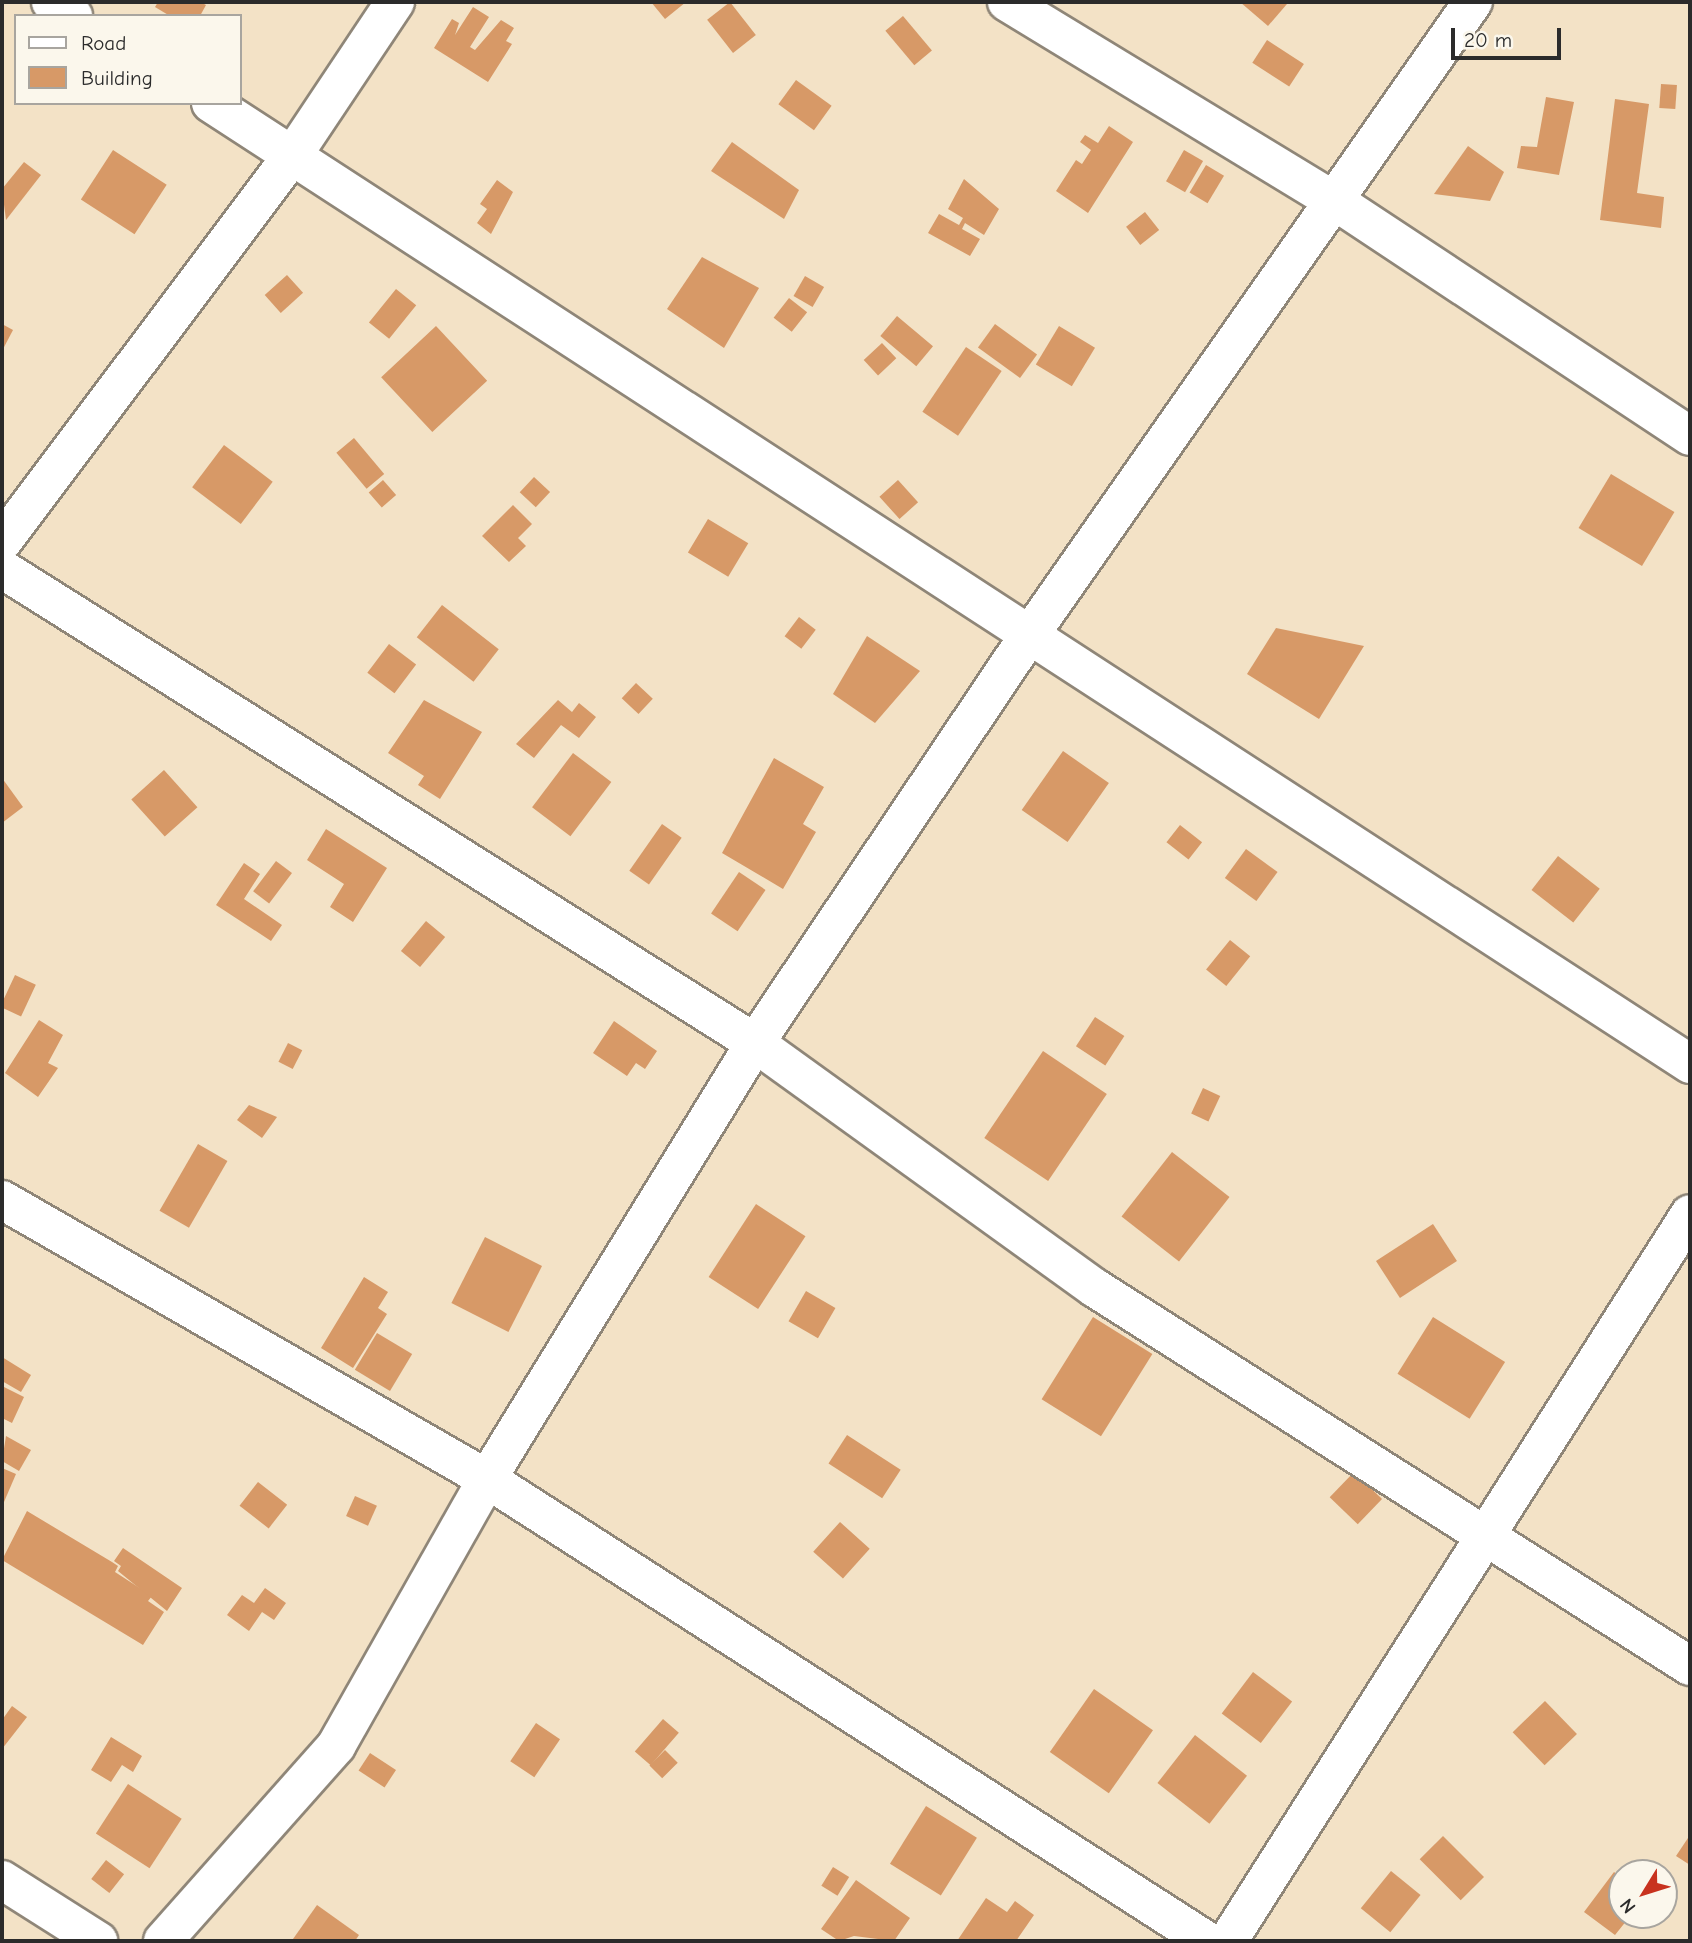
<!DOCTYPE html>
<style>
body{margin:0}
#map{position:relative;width:1692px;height:1943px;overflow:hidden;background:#f3e2c6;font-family:"Comic Neue",sans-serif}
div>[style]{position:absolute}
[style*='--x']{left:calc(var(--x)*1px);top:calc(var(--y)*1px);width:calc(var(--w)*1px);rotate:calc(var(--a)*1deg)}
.building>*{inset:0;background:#d79967;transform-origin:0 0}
.roads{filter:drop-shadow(2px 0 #8f8678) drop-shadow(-2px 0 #8f8678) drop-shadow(0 2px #8f8678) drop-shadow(0 -2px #8f8678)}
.minor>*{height:38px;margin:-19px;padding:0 19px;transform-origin:19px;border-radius:19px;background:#fff}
span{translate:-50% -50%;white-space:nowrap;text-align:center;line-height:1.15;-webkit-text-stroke:6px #fbf7ec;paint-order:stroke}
.frame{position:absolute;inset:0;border:4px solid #2b2b2b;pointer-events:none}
.legend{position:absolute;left:14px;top:14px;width:228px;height:91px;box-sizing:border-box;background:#fbf7ec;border:2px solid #a8a59f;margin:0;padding:9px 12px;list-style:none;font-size:21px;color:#2b2b2b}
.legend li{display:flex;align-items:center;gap:14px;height:35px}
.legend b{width:35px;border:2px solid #a8a59f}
.north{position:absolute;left:1608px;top:1859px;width:70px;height:70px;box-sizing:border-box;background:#fbf7ec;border:2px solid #a8a59f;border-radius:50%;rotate:232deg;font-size:19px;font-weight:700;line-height:28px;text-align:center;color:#2b2b2b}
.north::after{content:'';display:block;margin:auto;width:24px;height:32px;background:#c8321e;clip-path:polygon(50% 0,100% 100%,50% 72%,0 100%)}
.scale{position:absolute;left:1451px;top:28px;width:110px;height:32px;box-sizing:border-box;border:4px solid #2b2b2b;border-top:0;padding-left:9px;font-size:21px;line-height:24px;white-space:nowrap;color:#2b2b2b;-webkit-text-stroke:5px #fbf7ec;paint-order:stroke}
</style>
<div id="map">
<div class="building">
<i style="clip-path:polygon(158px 2px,200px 2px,206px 5px,200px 16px,170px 16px,155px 7px)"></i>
<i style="clip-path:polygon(651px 2px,686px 2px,665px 19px)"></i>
<i style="left:730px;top:2px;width:42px;height:29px;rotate:52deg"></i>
<i style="clip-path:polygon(1240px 2px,1284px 2px,1287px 4px,1268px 26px)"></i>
<i style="clip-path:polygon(473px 7px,489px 17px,470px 47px,475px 50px,501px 20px,514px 28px,506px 41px,512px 44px,488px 82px,434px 48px,452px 19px,459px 23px,455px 35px)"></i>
<i style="left:903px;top:16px;width:45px;height:23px;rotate:50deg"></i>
<i style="left:1267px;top:40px;width:44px;height:27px;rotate:33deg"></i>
<i style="left:796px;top:80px;width:44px;height:30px;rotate:36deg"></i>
<i style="left:1661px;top:84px;width:16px;height:24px;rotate:4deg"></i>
<i style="clip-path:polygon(1546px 97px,1574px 102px,1559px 175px,1517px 168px,1521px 146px,1537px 147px)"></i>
<i style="clip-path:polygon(1615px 99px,1649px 104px,1637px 193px,1664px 197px,1661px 228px,1600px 220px)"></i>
<i style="clip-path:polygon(1109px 126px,1133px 142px,1088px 213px,1056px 191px,1076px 160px,1082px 164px,1091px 150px,1080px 142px,1085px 135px,1098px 143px)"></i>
<i style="clip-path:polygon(732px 142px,799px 190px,784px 219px,711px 171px)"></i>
<i style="clip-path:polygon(1468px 146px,1504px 172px,1490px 201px,1434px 194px)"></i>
<i style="left:113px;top:150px;width:64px;height:59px;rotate:33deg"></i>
<i style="left:1184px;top:150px;width:22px;height:36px;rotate:30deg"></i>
<i style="clip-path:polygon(24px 162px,41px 175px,6px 220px,2px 189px)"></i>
<i style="left:1206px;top:165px;width:21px;height:32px;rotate:31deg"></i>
<i style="clip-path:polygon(964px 179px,999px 209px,984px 235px,965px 223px,962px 229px,980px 239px,970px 256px,928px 233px,939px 214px,959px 225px,963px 218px,948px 209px)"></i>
<i style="clip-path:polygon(497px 180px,513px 192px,491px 234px,477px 223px,487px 209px,480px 204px)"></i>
<i style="left:1145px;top:212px;width:23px;height:24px;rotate:52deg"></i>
<i style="clip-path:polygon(702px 257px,759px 288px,724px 348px,667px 309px)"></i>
<i style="left:287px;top:275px;width:24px;height:30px;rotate:48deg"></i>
<i style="left:805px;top:276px;width:22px;height:23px;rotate:30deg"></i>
<i style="left:396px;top:289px;width:26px;height:43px;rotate:39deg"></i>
<i style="left:789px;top:298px;width:23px;height:25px;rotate:38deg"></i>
<i style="left:897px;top:316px;width:47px;height:26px;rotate:40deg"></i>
<i style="clip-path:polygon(2px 324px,13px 330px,2px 351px)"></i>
<i style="left:995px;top:324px;width:52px;height:29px;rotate:36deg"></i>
<i style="left:436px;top:326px;width:75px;height:75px;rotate:47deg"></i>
<i style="left:1059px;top:326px;width:42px;height:45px;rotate:31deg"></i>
<i style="left:882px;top:343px;width:21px;height:25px;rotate:47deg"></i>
<i style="left:966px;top:347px;width:43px;height:78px;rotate:34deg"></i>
<i style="left:354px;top:438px;width:47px;height:23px;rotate:50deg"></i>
<i style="left:224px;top:445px;width:61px;height:53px;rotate:37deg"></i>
<i style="left:1611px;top:474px;width:74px;height:63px;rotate:31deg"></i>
<i style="left:534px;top:477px;width:22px;height:21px;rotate:43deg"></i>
<i style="left:383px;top:480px;width:20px;height:19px;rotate:49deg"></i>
<i style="left:898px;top:480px;width:30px;height:25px;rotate:48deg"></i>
<i style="clip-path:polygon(513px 505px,532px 524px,518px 538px,526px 546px,509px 562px,482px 536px)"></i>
<i style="left:708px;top:519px;width:47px;height:39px;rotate:31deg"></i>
<i style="left:442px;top:605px;width:72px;height:41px;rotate:38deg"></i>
<i style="left:799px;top:617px;width:21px;height:24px;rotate:37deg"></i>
<i style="clip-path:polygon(1276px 628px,1364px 646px,1319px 719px,1247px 674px)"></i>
<i style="clip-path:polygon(867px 636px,920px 671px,875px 723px,833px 694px)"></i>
<i style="left:389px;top:644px;width:34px;height:36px;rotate:37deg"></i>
<i style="left:636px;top:683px;width:23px;height:21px;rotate:43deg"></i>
<i style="clip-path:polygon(424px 700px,482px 732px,440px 799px,418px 785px,424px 776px,388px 753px)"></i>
<i style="clip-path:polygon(558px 700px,572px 712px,579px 703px,596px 717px,579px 738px,561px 725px,534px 758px,516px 744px)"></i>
<i style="left:1063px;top:751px;width:56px;height:72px;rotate:35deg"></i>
<i style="left:573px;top:753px;width:48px;height:68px;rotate:37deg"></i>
<i style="clip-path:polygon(774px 758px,824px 787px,803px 824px,816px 832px,783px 889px,722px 853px)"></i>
<i style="left:164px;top:770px;width:50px;height:44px;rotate:48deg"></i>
<i style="clip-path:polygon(2px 778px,23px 807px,2px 823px)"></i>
<i style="left:662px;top:824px;width:24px;height:57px;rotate:35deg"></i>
<i style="left:1180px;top:825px;width:28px;height:22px;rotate:38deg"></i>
<i style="clip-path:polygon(326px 829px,387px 868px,353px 922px,330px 907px,344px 884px,307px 860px)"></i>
<i style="left:1246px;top:849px;width:39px;height:36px;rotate:36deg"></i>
<i style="left:1558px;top:856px;width:53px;height:43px;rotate:38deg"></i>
<i style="left:276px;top:861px;width:20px;height:38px;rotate:37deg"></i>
<i style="clip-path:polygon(244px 863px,260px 874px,244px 899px,282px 925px,271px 941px,216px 905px)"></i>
<i style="left:739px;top:872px;width:32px;height:50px;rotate:34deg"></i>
<i style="left:426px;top:921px;width:25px;height:39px;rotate:40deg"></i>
<i style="left:1230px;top:940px;width:26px;height:38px;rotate:39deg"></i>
<i style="left:15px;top:975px;width:23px;height:35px;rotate:25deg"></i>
<i style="left:1095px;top:1017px;width:35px;height:35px;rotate:33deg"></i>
<i style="clip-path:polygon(39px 1020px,63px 1035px,48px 1063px,58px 1068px,38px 1097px,5px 1073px)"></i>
<i style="clip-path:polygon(614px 1021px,657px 1051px,645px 1069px,636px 1063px,627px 1076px,593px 1053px)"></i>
<i style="left:288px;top:1043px;width:16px;height:21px;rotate:27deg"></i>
<i style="left:1043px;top:1051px;width:77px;height:105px;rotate:34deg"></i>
<i style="left:1203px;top:1088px;width:19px;height:28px;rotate:25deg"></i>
<i style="clip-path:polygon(249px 1105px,277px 1117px,262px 1138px,237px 1120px)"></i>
<i style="left:198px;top:1144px;width:34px;height:77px;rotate:30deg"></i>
<i style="left:1172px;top:1152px;width:73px;height:82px;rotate:38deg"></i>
<i style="left:756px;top:1204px;width:59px;height:87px;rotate:33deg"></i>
<i style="left:1433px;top:1224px;width:44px;height:68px;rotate:57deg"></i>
<i style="left:485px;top:1237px;width:64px;height:74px;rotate:27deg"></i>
<i style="clip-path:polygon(364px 1277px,388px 1292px,378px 1308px,387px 1314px,353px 1368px,321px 1348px)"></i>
<i style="left:806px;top:1291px;width:34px;height:35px;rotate:30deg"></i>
<i style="left:1093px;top:1317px;width:70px;height:97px;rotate:32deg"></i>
<i style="left:1433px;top:1317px;width:85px;height:67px;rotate:32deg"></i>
<i style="left:377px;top:1333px;width:41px;height:43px;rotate:31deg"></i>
<i style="clip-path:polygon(2px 1357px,31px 1375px,21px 1392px,2px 1381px)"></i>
<i style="clip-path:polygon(2px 1386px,24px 1397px,12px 1423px,2px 1418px)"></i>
<i style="left:847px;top:1435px;width:64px;height:34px;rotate:33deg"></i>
<i style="clip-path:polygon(6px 1436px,31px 1450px,19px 1471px,2px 1461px)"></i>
<i style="clip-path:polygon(2px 1468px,16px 1474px,4px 1502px,2px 1502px)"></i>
<i style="left:1354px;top:1472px;width:39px;height:35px;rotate:44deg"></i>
<i style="left:258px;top:1482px;width:37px;height:30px;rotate:38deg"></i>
<i style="left:355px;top:1496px;width:24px;height:22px;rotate:24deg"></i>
<i style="clip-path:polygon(27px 1511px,112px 1562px,118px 1566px,115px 1572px,152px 1596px,148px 1601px,164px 1612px,143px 1645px,2px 1560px)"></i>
<i style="left:840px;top:1522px;width:40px;height:40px;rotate:42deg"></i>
<i style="clip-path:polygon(123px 1548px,182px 1588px,167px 1611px,118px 1571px,121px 1566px,114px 1561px)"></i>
<i style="clip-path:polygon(265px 1588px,286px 1603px,274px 1620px,262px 1612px,249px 1631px,227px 1615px,242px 1595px,254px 1603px)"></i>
<i style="left:1253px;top:1672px;width:49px;height:52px;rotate:37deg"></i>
<i style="left:1094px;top:1689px;width:72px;height:77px;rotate:35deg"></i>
<i style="left:1545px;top:1701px;width:46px;height:45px;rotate:46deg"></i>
<i style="clip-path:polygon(12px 1706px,27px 1717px,2px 1749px,2px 1720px)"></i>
<i style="left:663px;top:1719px;width:21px;height:43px;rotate:41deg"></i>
<i style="left:536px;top:1723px;width:29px;height:46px;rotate:34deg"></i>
<i style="left:1195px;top:1735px;width:66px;height:61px;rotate:38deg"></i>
<i style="clip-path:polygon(111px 1737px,142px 1756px,133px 1772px,122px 1765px,111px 1782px,91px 1770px)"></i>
<i style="left:665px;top:1750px;width:18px;height:22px;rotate:45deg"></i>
<i style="left:370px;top:1753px;width:31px;height:21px;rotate:33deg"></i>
<i style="left:128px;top:1784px;width:64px;height:59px;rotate:33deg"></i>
<i style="left:926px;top:1806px;width:60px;height:68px;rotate:32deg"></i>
<i style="clip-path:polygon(1690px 1835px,1690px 1865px,1676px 1856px)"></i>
<i style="left:1443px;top:1836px;width:58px;height:33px;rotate:45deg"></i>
<i style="left:106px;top:1860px;width:23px;height:24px;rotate:38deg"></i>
<i style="left:833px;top:1867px;width:19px;height:22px;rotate:32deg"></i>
<i style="left:1391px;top:1871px;width:38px;height:48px;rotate:39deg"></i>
<i style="clip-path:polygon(1614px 1872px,1622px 1878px,1622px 1915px,1631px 1915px,1615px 1935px,1584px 1912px)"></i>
<i style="clip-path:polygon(856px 1880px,910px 1918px,894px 1941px,854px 1936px,839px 1941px,821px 1929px)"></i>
<i style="clip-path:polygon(986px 1898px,1007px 1912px,1015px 1901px,1034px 1915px,1016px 1941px,957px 1941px)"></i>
<i style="clip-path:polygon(317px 1905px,359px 1935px,355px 1941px,293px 1939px)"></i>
</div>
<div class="roads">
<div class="minor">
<i style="--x:51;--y:2;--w:26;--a:32"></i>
<i style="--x:1007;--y:2;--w:387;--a:31.3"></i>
<i style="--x:1338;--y:203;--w:422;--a:33.5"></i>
<i style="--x:211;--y:103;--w:1764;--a:33.01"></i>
<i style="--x:2;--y:542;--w:484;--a:-53.1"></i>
<i style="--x:293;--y:155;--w:184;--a:-56.3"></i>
<i style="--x:2;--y:569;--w:890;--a:32.19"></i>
<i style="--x:755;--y:1043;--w:419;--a:35.8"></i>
<i style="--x:1095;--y:1288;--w:705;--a:32.43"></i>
<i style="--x:2;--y:1200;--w:560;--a:29.91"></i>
<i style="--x:487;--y:1479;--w:855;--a:32.69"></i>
<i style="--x:2;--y:1880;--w:114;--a:32.4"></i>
<i style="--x:163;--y:1941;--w:261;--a:-48.4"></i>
<i style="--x:336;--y:1746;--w:307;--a:-60.5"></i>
<i style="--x:487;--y:1479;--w:512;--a:-58.42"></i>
<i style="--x:755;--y:1043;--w:491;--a:-56.1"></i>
<i style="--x:1029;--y:636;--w:774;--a:-55"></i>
<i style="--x:1228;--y:1941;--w:861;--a:-57.56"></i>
</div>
</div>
<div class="frame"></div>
<ul class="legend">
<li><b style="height:9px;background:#fff"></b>Road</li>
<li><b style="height:19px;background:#d79967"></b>Building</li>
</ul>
<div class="north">N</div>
<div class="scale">20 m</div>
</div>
